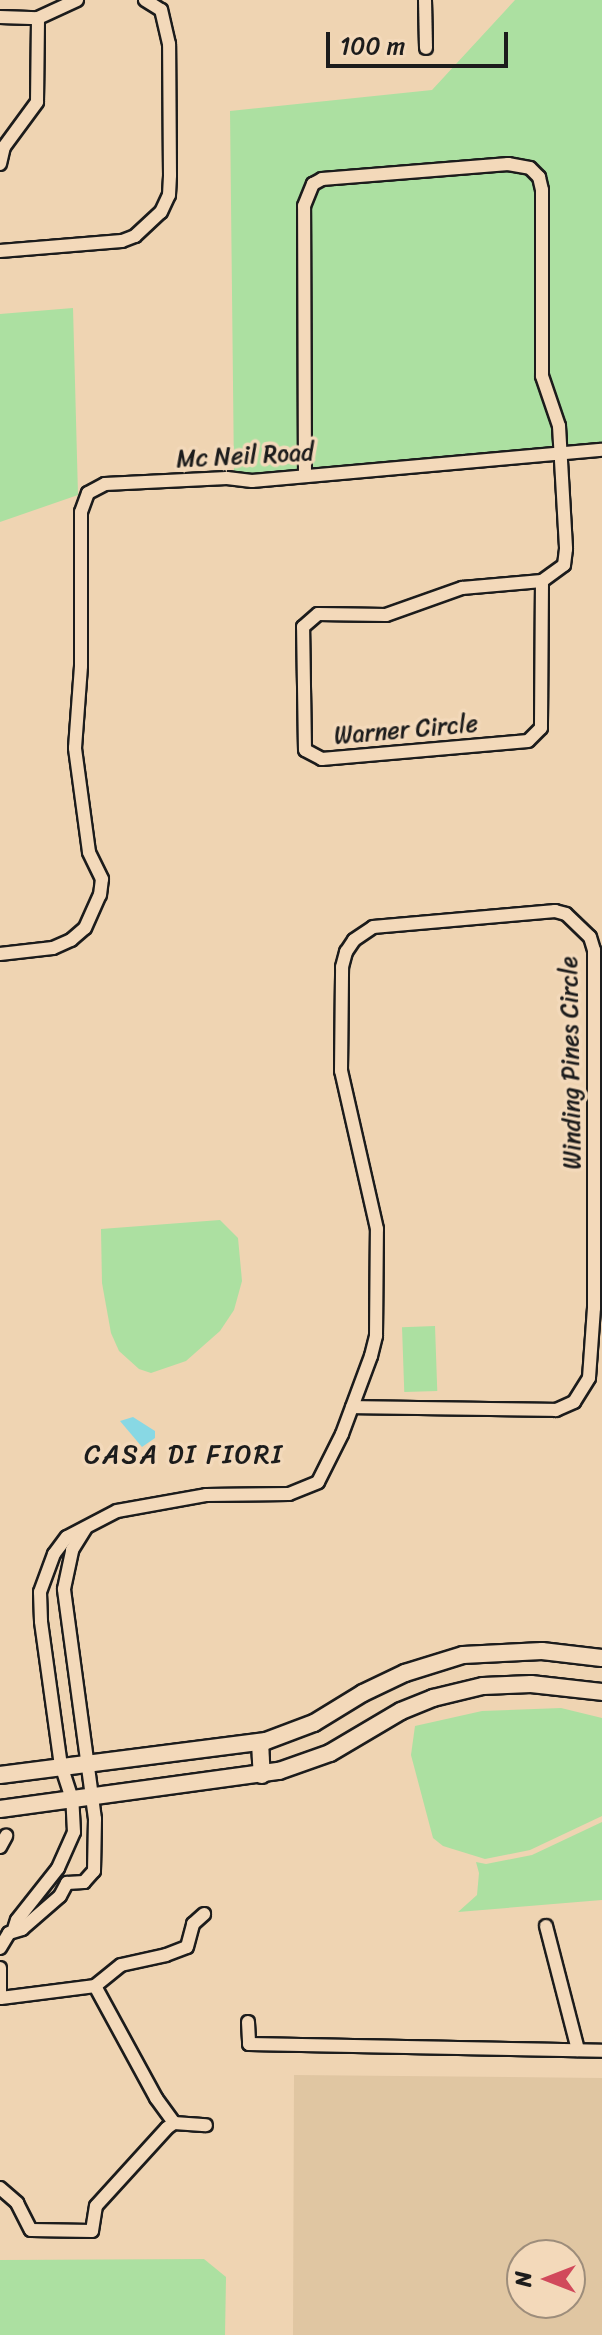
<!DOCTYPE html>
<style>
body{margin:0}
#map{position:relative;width:602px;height:2335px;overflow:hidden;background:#efd4b2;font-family:Sriracha,sans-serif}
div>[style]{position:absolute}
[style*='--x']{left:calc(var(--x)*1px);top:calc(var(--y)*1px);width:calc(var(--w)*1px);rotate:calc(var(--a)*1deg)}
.built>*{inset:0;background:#e0c6a2}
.green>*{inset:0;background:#ace0a1;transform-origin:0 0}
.water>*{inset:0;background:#88d8e4}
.roads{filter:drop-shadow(2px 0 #1c1c1c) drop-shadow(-2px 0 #1c1c1c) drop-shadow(0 2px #1c1c1c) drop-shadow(0 -2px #1c1c1c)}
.street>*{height:12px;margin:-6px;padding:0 6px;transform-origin:6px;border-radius:6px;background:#f3d9ba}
.secondary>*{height:16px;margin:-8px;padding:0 8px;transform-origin:8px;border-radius:8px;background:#f3d9ba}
span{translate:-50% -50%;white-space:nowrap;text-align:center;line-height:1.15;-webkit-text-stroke:7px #f3d9ba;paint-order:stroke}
.street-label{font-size:24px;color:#1c1c1c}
.neighbourhood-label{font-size:26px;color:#1c1c1c;letter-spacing:2px}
.north{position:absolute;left:506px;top:2239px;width:80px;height:80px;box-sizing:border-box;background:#f3d9ba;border:2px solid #9d8d7b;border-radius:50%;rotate:270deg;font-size:22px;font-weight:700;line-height:32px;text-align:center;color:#1c1c1c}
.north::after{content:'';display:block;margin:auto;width:28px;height:36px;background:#d1495b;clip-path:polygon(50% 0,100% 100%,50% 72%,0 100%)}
.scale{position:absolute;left:326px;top:32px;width:182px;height:36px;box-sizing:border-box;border:4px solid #1c1c1c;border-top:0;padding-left:10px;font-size:24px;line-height:28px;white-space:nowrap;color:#1c1c1c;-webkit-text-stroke:6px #f3d9ba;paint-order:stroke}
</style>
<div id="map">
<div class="built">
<i style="clip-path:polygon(evenodd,294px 2075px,602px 2078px,602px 2335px,293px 2335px,294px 2075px,522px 2255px,570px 2255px,570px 2303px,522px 2303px,522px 2255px)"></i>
</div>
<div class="green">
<i style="clip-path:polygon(515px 0,602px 0,602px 442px,234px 475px,230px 111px,432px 90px)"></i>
<i style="clip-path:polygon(73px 308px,78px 495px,0 522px,0 314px)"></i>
<i style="clip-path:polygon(220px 1220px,238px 1238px,242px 1281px,234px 1310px,220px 1331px,186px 1361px,151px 1373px,139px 1369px,119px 1351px,111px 1333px,102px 1283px,101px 1229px)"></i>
<i style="left:435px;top:1326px;width:65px;height:33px;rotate:88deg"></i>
<i style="clip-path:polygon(561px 1708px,602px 1718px,602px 1816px,530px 1850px,485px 1859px,443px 1846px,433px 1838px,411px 1755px,415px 1726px,482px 1711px)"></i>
<i style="clip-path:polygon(602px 1822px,602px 1900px,458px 1912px,477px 1895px,479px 1873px,476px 1862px,486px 1864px,532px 1855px)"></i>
<i style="clip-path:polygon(204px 2259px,226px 2277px,225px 2335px,0 2335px,0 2260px)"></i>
</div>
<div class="water">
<i style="clip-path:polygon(133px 1417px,155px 1431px,155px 1438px,142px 1447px,120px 1421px)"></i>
</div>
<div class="roads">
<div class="street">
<i style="--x:425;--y:0;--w:48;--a:88.8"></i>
<i style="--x:0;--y:17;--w:38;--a:2"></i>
<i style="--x:38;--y:18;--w:43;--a:-24.8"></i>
<i style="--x:0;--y:164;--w:17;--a:-77"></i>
<i style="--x:4;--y:147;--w:56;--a:-53.7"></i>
<i style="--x:37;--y:102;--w:84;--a:-89.3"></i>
<i style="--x:0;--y:251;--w:122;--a:-4.7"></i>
<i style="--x:122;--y:241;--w:14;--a:-21"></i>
<i style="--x:135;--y:236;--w:35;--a:-43"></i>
<i style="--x:161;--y:212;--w:19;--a:-65"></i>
<i style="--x:169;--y:195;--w:20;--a:-87"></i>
<i style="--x:170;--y:175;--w:131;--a:-90.4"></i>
<i style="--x:169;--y:44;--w:35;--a:-103"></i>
<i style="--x:161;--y:10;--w:19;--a:-148"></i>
<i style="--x:305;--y:476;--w:270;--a:-90.2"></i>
<i style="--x:304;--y:206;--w:24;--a:-68"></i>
<i style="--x:313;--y:184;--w:10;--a:-29"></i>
<i style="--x:322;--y:179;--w:187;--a:-4.6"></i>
<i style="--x:508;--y:164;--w:22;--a:10"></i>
<i style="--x:530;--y:168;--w:13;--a:45"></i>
<i style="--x:539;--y:177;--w:13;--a:77"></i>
<i style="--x:542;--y:190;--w:186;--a:90"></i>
<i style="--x:542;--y:376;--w:53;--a:71.2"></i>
<i style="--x:559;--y:426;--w:123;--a:86.7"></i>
<i style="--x:566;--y:549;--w:16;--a:97"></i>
<i style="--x:564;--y:565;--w:27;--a:144"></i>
<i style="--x:542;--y:581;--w:147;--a:90.4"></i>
<i style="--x:541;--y:728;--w:18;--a:135"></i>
<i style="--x:528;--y:741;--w:207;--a:175"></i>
<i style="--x:322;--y:759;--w:19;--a:-152"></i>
<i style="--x:305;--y:750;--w:123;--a:-90.9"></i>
<i style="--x:303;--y:627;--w:20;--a:-41"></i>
<i style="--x:318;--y:614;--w:68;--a:0.8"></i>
<i style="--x:386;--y:615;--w:81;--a:-19.6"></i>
<i style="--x:462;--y:588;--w:80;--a:-5"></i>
<i style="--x:0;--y:954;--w:53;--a:-6.5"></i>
<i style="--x:53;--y:948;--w:20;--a:-24"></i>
<i style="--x:71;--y:940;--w:18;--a:-41"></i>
<i style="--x:85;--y:928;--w:36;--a:-66"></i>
<i style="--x:100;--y:895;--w:16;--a:-83"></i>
<i style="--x:102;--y:879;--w:30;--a:-116"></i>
<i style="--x:89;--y:852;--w:105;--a:-97.7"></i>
<i style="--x:75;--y:748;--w:82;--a:-85.8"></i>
<i style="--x:81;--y:666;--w:154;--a:-90"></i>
<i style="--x:81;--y:512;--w:20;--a:-70"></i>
<i style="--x:88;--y:493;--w:19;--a:-28"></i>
<i style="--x:105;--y:484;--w:122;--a:-2.8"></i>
<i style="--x:227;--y:478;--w:25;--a:7"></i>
<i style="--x:252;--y:481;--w:351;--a:-5.1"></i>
<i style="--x:0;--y:1847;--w:13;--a:-61"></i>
<i style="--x:546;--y:1926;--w:128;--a:75.5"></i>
<i style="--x:14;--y:1929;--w:9;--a:-72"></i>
<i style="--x:17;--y:1920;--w:66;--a:-51.7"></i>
<i style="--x:58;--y:1868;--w:39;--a:-66"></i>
<i style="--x:74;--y:1832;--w:33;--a:-93"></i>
<i style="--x:72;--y:1799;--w:35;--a:-108"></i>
<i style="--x:61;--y:1766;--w:146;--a:-97.9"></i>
<i style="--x:41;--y:1621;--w:29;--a:-92"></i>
<i style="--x:40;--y:1592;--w:40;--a:-69.8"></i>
<i style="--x:54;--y:1554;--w:21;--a:-53"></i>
<i style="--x:67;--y:1537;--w:56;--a:-27.5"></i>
<i style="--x:117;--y:1511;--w:90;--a:-10.2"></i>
<i style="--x:206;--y:1495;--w:83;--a:-0.7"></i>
<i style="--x:289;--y:1494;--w:31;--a:-22"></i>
<i style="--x:318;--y:1482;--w:54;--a:-63.4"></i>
<i style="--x:342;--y:1434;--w:83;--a:-69.6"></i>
<i style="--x:371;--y:1356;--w:21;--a:-76"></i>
<i style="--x:376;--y:1336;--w:107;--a:-89.5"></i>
<i style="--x:377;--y:1229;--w:162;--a:-102.8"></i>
<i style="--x:341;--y:1071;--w:104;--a:-89.4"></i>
<i style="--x:342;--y:967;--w:16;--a:-75"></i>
<i style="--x:346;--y:952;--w:14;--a:-56"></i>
<i style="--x:354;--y:940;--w:23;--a:-34"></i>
<i style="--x:373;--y:927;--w:183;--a:-5"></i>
<i style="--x:555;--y:911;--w:11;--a:15"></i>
<i style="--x:566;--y:914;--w:33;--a:44"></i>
<i style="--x:590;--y:937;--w:14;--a:73"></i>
<i style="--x:594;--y:950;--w:358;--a:90"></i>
<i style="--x:594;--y:1308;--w:70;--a:94.1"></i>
<i style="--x:589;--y:1378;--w:28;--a:122"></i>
<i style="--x:574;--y:1402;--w:20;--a:156"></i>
<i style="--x:556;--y:1410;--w:204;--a:-179.2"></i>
<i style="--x:0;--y:1948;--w:17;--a:-59"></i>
<i style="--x:9;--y:1933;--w:14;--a:-17"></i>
<i style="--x:22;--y:1929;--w:50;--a:-41"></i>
<i style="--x:60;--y:1896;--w:15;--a:-62"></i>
<i style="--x:67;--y:1883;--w:17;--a:-3"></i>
<i style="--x:84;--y:1882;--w:15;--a:-48"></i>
<i style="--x:94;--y:1871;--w:52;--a:-88.9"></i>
<i style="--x:95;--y:1819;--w:232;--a:-97.7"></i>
<i style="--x:64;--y:1589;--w:40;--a:-78"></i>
<i style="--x:72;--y:1550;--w:25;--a:-58"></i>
<i style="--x:0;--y:1968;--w:30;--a:90"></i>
<i style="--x:95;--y:1986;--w:128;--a:61.4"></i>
<i style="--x:156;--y:2098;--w:31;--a:54"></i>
<i style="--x:1;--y:1998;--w:95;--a:-7.3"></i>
<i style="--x:95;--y:1986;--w:33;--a:-39"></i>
<i style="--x:121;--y:1965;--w:46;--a:-12.5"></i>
<i style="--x:166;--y:1955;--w:22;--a:-21"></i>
<i style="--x:187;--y:1947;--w:24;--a:-75"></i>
<i style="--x:193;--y:1924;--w:15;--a:-42"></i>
<i style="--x:248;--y:2022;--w:22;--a:87"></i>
<i style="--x:249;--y:2044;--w:353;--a:1.1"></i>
<i style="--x:0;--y:2188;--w:23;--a:41"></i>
<i style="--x:17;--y:2203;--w:30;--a:63"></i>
<i style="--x:31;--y:2230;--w:61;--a:0.9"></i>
<i style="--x:92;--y:2231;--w:25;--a:-81"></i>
<i style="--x:96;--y:2206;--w:105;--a:-47.7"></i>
<i style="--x:167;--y:2128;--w:9;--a:-36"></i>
<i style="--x:174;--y:2123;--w:32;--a:4"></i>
</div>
<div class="secondary">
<i style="--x:260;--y:1742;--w:33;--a:87"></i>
<i style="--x:0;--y:1775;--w:268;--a:-7.3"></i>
<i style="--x:266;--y:1741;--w:51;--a:-20.6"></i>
<i style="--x:314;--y:1723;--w:57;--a:-31.5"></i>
<i style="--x:363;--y:1693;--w:47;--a:-25.5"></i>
<i style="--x:405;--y:1673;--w:61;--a:-17.2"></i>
<i style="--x:463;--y:1655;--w:79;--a:-2.9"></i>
<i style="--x:542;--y:1651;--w:60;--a:6.7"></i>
<i style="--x:0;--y:1809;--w:282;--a:-7.8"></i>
<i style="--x:279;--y:1771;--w:54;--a:-19.4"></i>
<i style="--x:330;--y:1753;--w:82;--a:-30.6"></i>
<i style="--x:401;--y:1711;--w:35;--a:-22"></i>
<i style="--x:433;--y:1698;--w:51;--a:-13.5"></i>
<i style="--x:483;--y:1686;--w:48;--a:-2.4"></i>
<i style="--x:531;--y:1684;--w:71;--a:6.4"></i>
</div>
</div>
<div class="street-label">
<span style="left:245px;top:456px;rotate:-3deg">Mc Neil Road</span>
<span style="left:406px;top:730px;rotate:-5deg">Warner Circle</span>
<span style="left:571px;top:1063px;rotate:-91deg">Winding Pines Circle</span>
</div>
<div class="neighbourhood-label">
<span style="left:184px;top:1455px">CASA DI FIORI</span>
</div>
<div class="north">N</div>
<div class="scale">100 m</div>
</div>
